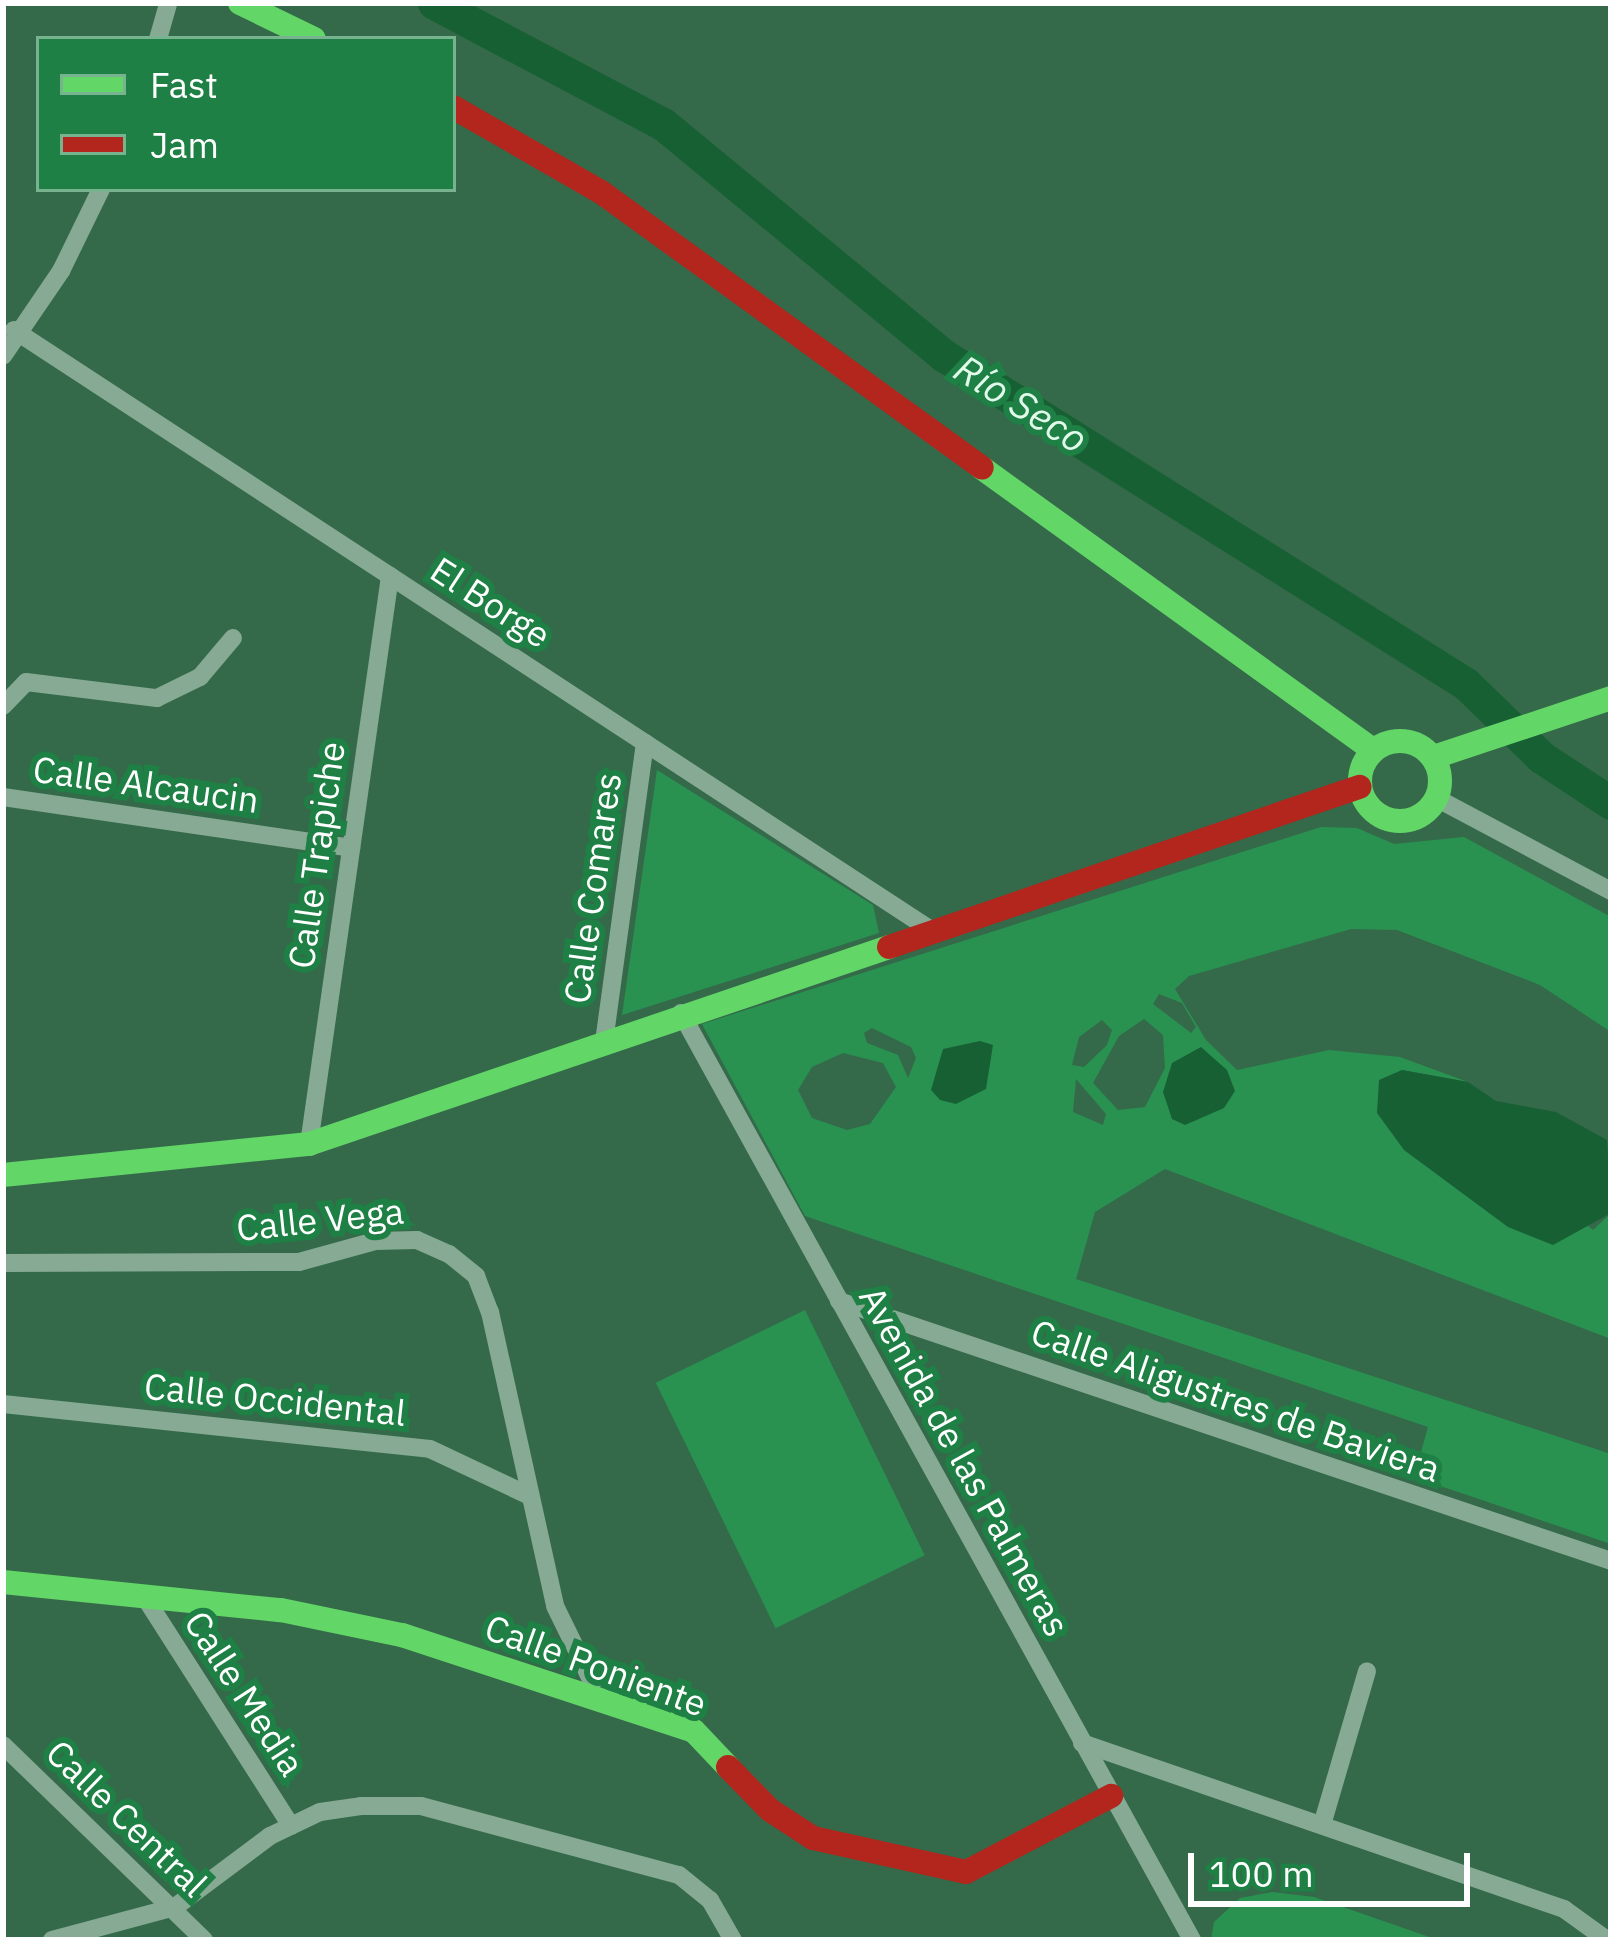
<!DOCTYPE html>
<meta charset="utf-8">
<style>
body{margin:0}
#map{position:relative;width:1614px;height:1943px;overflow:hidden;background:#346a49;font-family:"IBM Plex Sans",sans-serif}
div>[style]{position:absolute}
[style*='--x']{left:calc(var(--x)*1px);top:calc(var(--y)*1px);width:calc(var(--w)*1px);rotate:calc(var(--a)*1deg)}
.green>*{inset:0;background:#299251;transform-origin:0 0}
.water>*{inset:0;background:#176034}
.river>*{height:33px;margin:-16.5px;padding:0 16.5px;transform-origin:16.5px;border-radius:16.5px;background:#176034}
.street>*{height:18px;margin:-9px;padding:0 9px;transform-origin:9px;border-radius:9px;background:#86aa94}
.fast>*{height:24px;margin:-12px;padding:0 12px;transform-origin:12px;border-radius:12px;background:#63d668}
.fast>.ring{margin:-12px;padding:0;box-sizing:content-box;background:none;border:24px solid #63d668;border-radius:50%}
.jam>*{height:24px;margin:-12px;padding:0 12px;transform-origin:12px;border-radius:12px;background:#b3261e}
span{translate:-50% -50%;white-space:nowrap;text-align:center;line-height:1.15;-webkit-text-stroke:12px #1e8044;paint-order:stroke}
.street-label{font-size:36px;color:#fff}
.water-label{font-size:39px;color:#e2faeb;font-style:italic}
.frame{position:absolute;inset:0;border:6px solid #fff;pointer-events:none}
.legend{position:absolute;left:36px;top:36px;width:420px;height:156px;box-sizing:border-box;background:#1e8044;border:3px solid #78b38f;margin:0;padding:15px 21px;list-style:none;font-size:36px;color:#fff}
.legend li{display:flex;align-items:center;gap:24px;height:60px}
.legend b{width:60px;border:3px solid #78b38f}
.scale{position:absolute;left:1188px;top:1853px;width:282px;height:54px;box-sizing:border-box;border:6px solid #fff;border-top:0;padding-left:15px;font-size:36px;line-height:42px;white-space:nowrap;color:#fff;-webkit-text-stroke:9px #1e8044;paint-order:stroke}
</style>
<div id="map">
<div class="green">
<i style="clip-path:polygon(657px 770px,873px 905px,879px 933px,622px 1015px)"></i>
<i style="clip-path:polygon(evenodd,1321px 827px,1357px 828px,1394px 844px,1464px 837px,1611px 917px,1611px 1032px,1540px 985px,1397px 930px,1351px 929px,1189px 976px,1175px 989px,1206px 1040px,1237px 1070px,1329px 1050px,1400px 1057px,1468px 1082px,1402px 1070px,1593px 1230px,1611px 1213px,1611px 1339px,1165px 1169px,1095px 1212px,1076px 1279px,1611px 1454px,1611px 1544px,1414px 1477px,1428px 1427px,805px 1216px,702px 1024px,1321px 827px,1159px 994px,1182px 1003px,1196px 1027px,1191px 1033px,1153px 1004px,1159px 994px,1321px 827px,1144px 1019px,1163px 1035px,1165px 1068px,1145px 1107px,1118px 1110px,1093px 1083px,1119px 1036px,1144px 1019px,1321px 827px,1102px 1020px,1112px 1030px,1107px 1045px,1084px 1067px,1072px 1065px,1079px 1037px,1102px 1020px,1321px 827px,872px 1028px,911px 1047px,916px 1058px,908px 1078px,898px 1055px,867px 1043px,864px 1033px,872px 1028px,1321px 827px,843px 1053px,883px 1063px,896px 1087px,870px 1124px,847px 1130px,812px 1118px,798px 1090px,812px 1067px,843px 1053px,1321px 827px,1076px 1079px,1106px 1114px,1103px 1125px,1073px 1112px,1076px 1079px)"></i>
<i style="left:805px;top:1310px;width:273px;height:166px;rotate:64deg"></i>
<i style="clip-path:polygon(1272px 1892px,1314px 1897px,1438px 1940px,1211px 1940px,1214px 1922px,1240px 1898px)"></i>
</div>
<div class="water">
<i style="clip-path:polygon(980px 1041px,993px 1045px,986px 1089px,956px 1104px,940px 1100px,931px 1090px,943px 1049px)"></i>
<i style="clip-path:polygon(1201px 1047px,1227px 1070px,1235px 1091px,1224px 1108px,1185px 1125px,1172px 1119px,1163px 1092px,1172px 1063px)"></i>
<i style="clip-path:polygon(1402px 1070px,1468px 1082px,1496px 1101px,1556px 1112px,1607px 1140px,1611px 1213px,1553px 1245px,1508px 1227px,1404px 1150px,1377px 1113px,1379px 1080px)"></i>
</div>
<div class="river">
<i style="--x:434;--y:3;--w:259;--a:27.9"></i>
<i style="--x:663;--y:124;--w:363;--a:39.5"></i>
<i style="--x:943;--y:355;--w:618;--a:32.17"></i>
<i style="--x:1466;--y:684;--w:105;--a:44.2"></i>
<i style="--x:1541;--y:757;--w:84;--a:33.3"></i>
</div>
<div class="street">
<i style="--x:158;--y:39;--w:37;--a:-74"></i>
<i style="--x:14;--y:330;--w:1096;--a:33.2"></i>
<i style="--x:3;--y:356;--w:103;--a:-55.7"></i>
<i style="--x:61;--y:271;--w:91;--a:-64"></i>
<i style="--x:3;--y:706;--w:33;--a:-46"></i>
<i style="--x:26;--y:682;--w:132;--a:7"></i>
<i style="--x:157;--y:698;--w:48;--a:-26"></i>
<i style="--x:200;--y:677;--w:51;--a:-49.8"></i>
<i style="--x:3;--y:797;--w:352;--a:8.3"></i>
<i style="--x:1438;--y:799;--w:196;--a:28"></i>
<i style="--x:681;--y:1013;--w:1059;--a:61.13"></i>
<i style="--x:604;--y:1042;--w:302;--a:-82.2"></i>
<i style="--x:309;--y:1144;--w:574;--a:-81.88"></i>
<i style="--x:3;--y:1263;--w:296;--a:-0.2"></i>
<i style="--x:299;--y:1262;--w:79;--a:-15.4"></i>
<i style="--x:375;--y:1241;--w:42;--a:-1.4"></i>
<i style="--x:417;--y:1240;--w:35;--a:24"></i>
<i style="--x:449;--y:1254;--w:35;--a:39"></i>
<i style="--x:476;--y:1276;--w:39;--a:69"></i>
<i style="--x:490;--y:1312;--w:301;--a:77.5"></i>
<i style="--x:555;--y:1606;--w:105;--a:63.9"></i>
<i style="--x:839;--y:1301;--w:815;--a:18.61"></i>
<i style="--x:3;--y:1404;--w:429;--a:6"></i>
<i style="--x:430;--y:1449;--w:110;--a:25.2"></i>
<i style="--x:144;--y:1596;--w:273;--a:57.4"></i>
<i style="--x:1082;--y:1743;--w:510;--a:19"></i>
<i style="--x:1564;--y:1909;--w:53;--a:35.8"></i>
<i style="--x:3;--y:1745;--w:280;--a:44.1"></i>
<i style="--x:1322;--y:1825;--w:160;--a:-73.7"></i>
<i style="--x:52;--y:1940;--w:127;--a:-15"></i>
<i style="--x:175;--y:1907;--w:119;--a:-36.8"></i>
<i style="--x:270;--y:1836;--w:55;--a:-25.6"></i>
<i style="--x:320;--y:1812;--w:41;--a:-8.3"></i>
<i style="--x:361;--y:1806;--w:60;--a:0"></i>
<i style="--x:421;--y:1806;--w:267;--a:15"></i>
<i style="--x:679;--y:1875;--w:40;--a:39"></i>
<i style="--x:710;--y:1900;--w:46;--a:60.1"></i>
</div>
<div class="fast">
<i style="--x:240;--y:3;--w:82;--a:25.9"></i>
<i style="--x:982;--y:468;--w:482;--a:35.8"></i>
<i class="ring" style="left:1360px;top:741px;width:56px;height:56px"></i>
<i style="--x:1434;--y:757;--w:187;--a:-18.4"></i>
<i style="--x:3;--y:1175;--w:308;--a:-5.8"></i>
<i style="--x:309;--y:1144;--w:613;--a:-18.76"></i>
<i style="--x:3;--y:1582;--w:279;--a:5.8"></i>
<i style="--x:281;--y:1610;--w:124;--a:11.7"></i>
<i style="--x:402;--y:1635;--w:307;--a:18.2"></i>
<i style="--x:694;--y:1731;--w:50;--a:46.6"></i>
</div>
<div class="jam">
<i style="--x:453;--y:107;--w:171;--a:29.9"></i>
<i style="--x:601;--y:192;--w:470;--a:35.9"></i>
<i style="--x:889;--y:947;--w:497;--a:-18.8"></i>
<i style="--x:728;--y:1767;--w:60;--a:45.7"></i>
<i style="--x:770;--y:1810;--w:51;--a:33.1"></i>
<i style="--x:813;--y:1838;--w:157;--a:12.5"></i>
<i style="--x:966;--y:1872;--w:164;--a:-27.7"></i>
</div>
<div class="street-label">
<span style="left:491px;top:602px;rotate:33deg">El Borge</span>
<span style="left:146px;top:784px;rotate:8deg">Calle Alcaucin</span>
<span style="left:316px;top:855px;rotate:-82deg">Calle Trapiche</span>
<span style="left:592px;top:888px;rotate:-82deg">Calle Comares</span>
<span style="left:320px;top:1219px;rotate:-6deg">Calle Vega</span>
<span style="left:275px;top:1399px;rotate:6deg">Calle Occidental</span>
<span style="left:1236px;top:1400px;rotate:19deg">Calle Aligustres de Baviera</span>
<span style="left:965px;top:1461px;rotate:61deg">Avenida de las Palmeras</span>
<span style="left:596px;top:1665px;rotate:20deg">Calle Poniente</span>
<span style="left:245px;top:1693px;rotate:57deg">Calle Media</span>
<span style="left:127px;top:1818px;rotate:44deg">Calle Central</span>
</div>
<div class="water-label">
<span style="left:1021px;top:404px;rotate:32deg">Río Seco</span>
</div>
<div class="frame"></div>
<ul class="legend">
<li><b style="height:15px;background:#63d668"></b>Fast</li>
<li><b style="height:15px;background:#b3261e"></b>Jam</li>
</ul>
<div class="scale">100 m</div>
</div>
